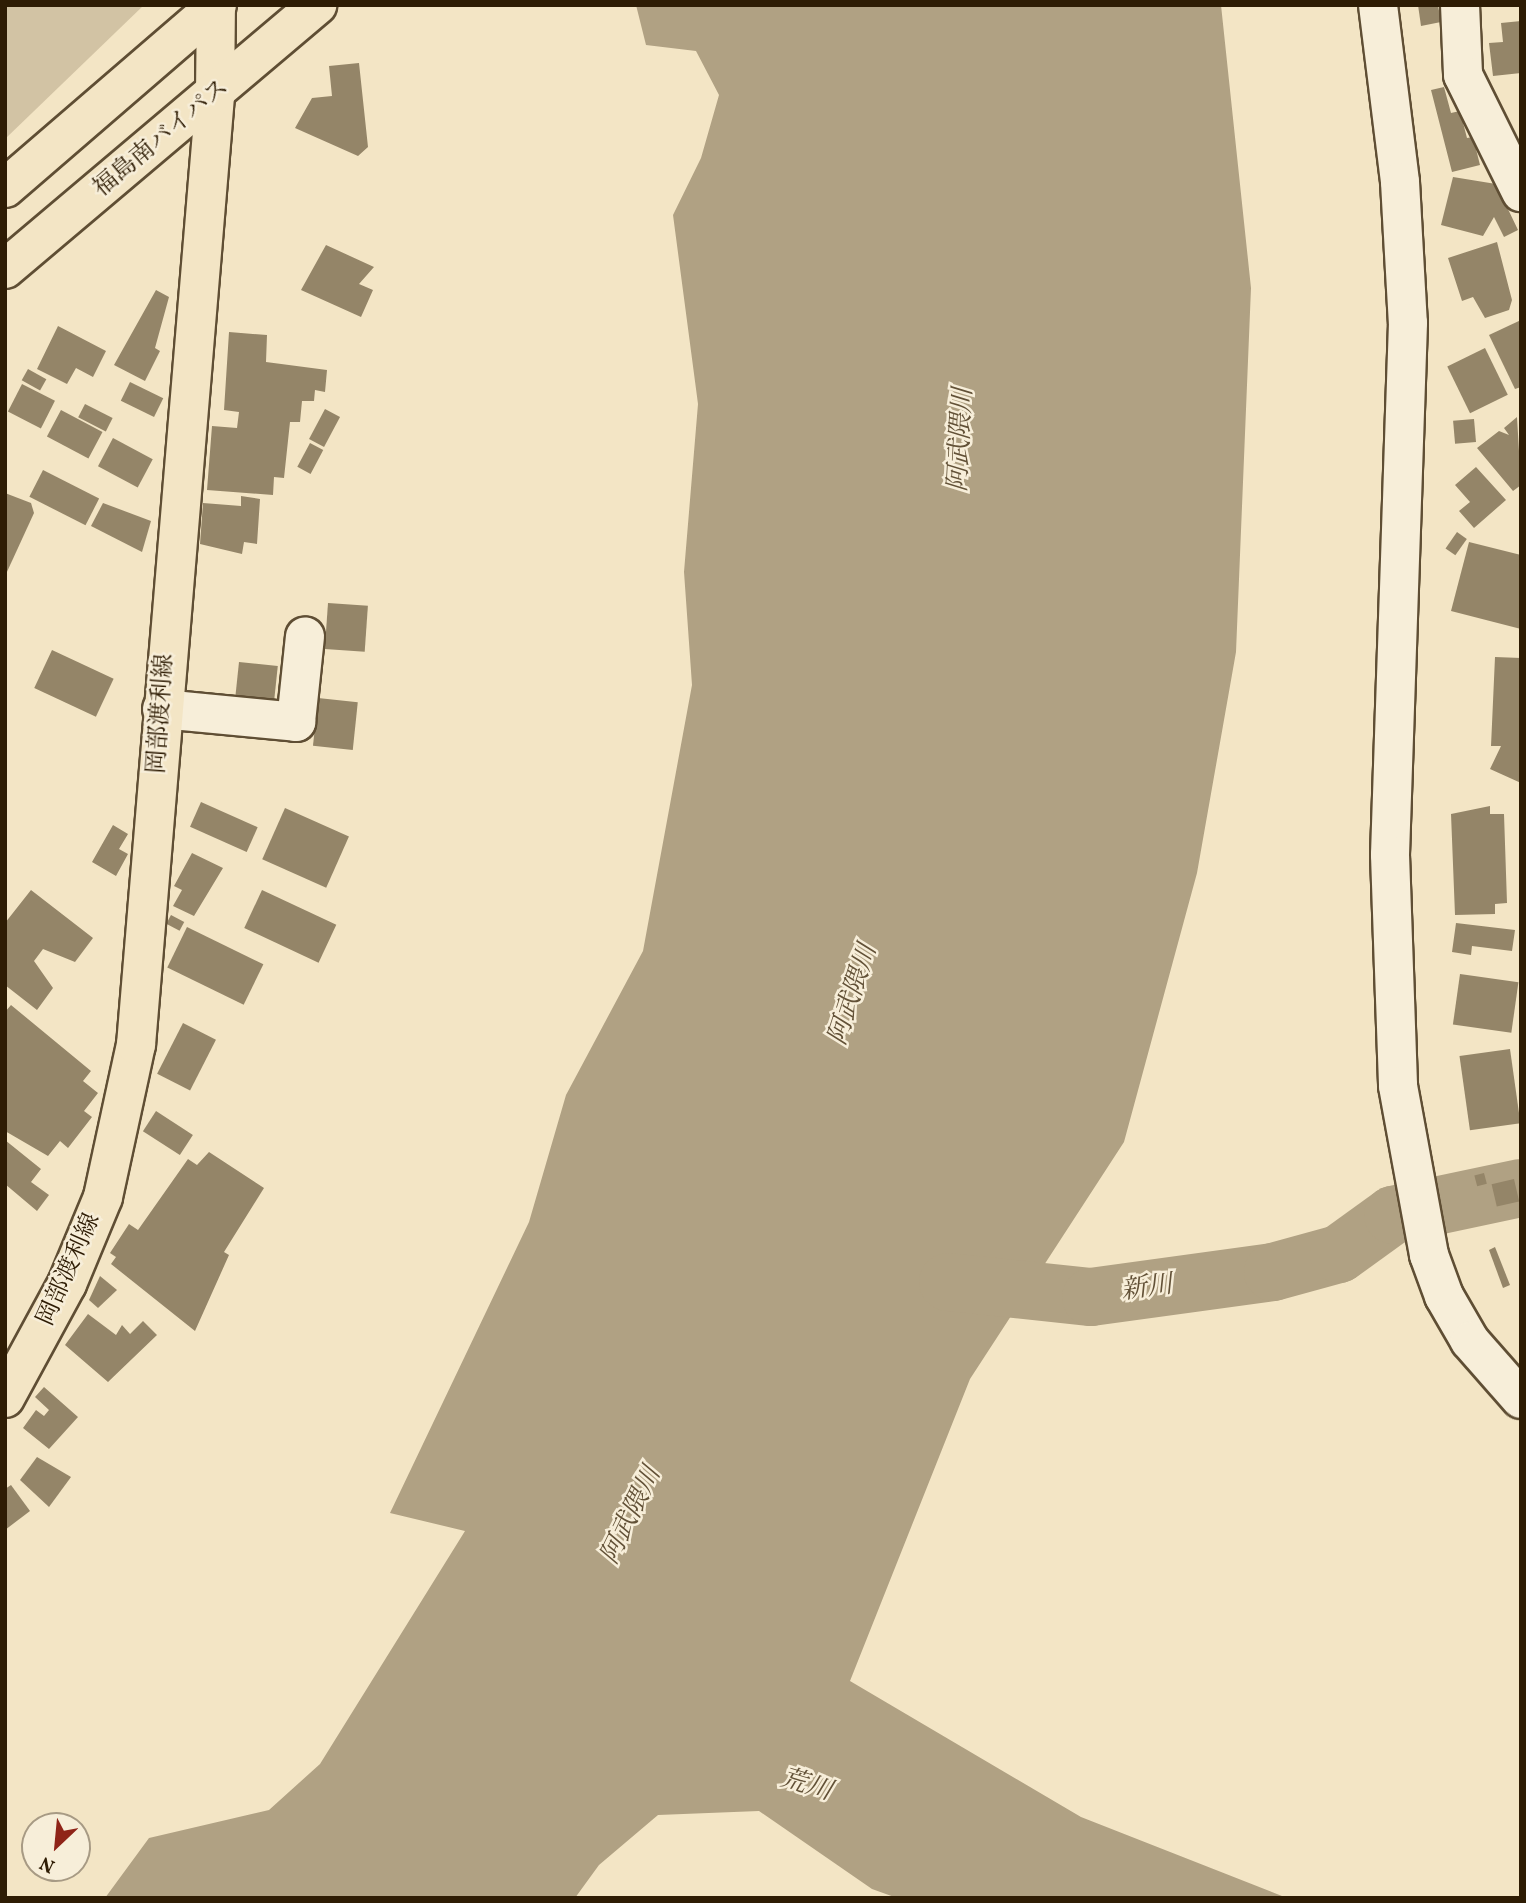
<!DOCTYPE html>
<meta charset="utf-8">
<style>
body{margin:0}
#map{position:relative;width:1526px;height:1903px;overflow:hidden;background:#f3e5c5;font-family:Vollkorn,"Noto Serif JP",serif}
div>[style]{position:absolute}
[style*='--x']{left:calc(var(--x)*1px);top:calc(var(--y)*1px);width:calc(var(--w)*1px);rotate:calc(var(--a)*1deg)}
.green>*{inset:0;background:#d2c3a4}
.water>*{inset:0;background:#b0a183}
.river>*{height:58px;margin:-29px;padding:0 29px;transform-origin:29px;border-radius:29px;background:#b0a183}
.building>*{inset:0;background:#948568;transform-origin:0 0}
.roads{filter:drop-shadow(2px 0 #5f4e34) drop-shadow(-2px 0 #5f4e34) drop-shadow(0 2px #5f4e34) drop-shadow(0 -2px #5f4e34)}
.minor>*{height:38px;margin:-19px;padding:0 19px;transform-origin:19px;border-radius:19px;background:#f7eed9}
.major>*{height:38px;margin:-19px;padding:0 19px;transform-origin:19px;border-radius:19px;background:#f3e5c5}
.highway>*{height:38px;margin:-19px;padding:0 19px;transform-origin:19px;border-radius:19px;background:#f3e5c5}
span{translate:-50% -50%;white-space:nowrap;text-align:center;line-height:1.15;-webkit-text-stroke:5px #f7eed9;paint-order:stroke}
.street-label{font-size:24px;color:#2e1c04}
.water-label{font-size:26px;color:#625137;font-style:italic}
.frame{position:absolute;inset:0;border:7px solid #2e1c04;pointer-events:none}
.north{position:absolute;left:21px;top:1812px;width:70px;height:70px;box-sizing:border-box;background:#f7eed9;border:2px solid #a79a84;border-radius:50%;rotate:206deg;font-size:19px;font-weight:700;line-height:28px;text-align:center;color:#2e1c04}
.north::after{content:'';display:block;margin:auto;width:24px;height:32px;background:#8f2418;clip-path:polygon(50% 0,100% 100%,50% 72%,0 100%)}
</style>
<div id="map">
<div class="green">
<i style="clip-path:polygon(5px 5px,144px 5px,5px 139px)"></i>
</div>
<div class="water">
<i style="clip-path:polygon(636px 5px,1221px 5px,1251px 288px,1236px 652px,1197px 873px,1124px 1142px,970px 1379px,850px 1681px,1081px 1817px,1287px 1898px,897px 1898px,872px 1889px,759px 1811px,658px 1815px,599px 1865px,575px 1898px,105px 1898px,149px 1838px,269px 1810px,320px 1764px,465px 1531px,390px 1513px,529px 1222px,566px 1095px,643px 951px,692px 685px,684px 572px,698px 404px,673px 215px,701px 158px,719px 95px,696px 51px,646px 45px)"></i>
</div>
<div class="river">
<i style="--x:948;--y:1282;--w:144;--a:6"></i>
<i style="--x:1091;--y:1297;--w:184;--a:-7.8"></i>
<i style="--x:1273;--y:1272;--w:68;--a:-15.3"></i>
<i style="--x:1339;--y:1254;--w:67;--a:-35.8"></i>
<i style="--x:1393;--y:1215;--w:131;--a:-11.9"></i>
</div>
<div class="building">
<i style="clip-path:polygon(1418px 5px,1438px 5px,1441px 22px,1421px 26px)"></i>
<i style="clip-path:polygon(1521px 21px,1521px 73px,1493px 76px,1489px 43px,1503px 42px,1501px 23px)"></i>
<i style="clip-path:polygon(359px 63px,368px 147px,358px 156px,295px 128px,312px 98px,332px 96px,329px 66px)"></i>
<i style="clip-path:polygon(1444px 87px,1451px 113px,1460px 111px,1467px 138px,1473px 137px,1480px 165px,1452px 172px,1431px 90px)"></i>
<i style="clip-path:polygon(1453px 177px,1496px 184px,1518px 230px,1504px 237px,1494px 217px,1483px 236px,1441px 225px)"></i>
<i style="clip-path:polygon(1497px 242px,1512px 300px,1509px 310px,1485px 318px,1473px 297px,1462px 301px,1448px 258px)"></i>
<i style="clip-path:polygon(326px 245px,374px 267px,359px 284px,373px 290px,361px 317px,301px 290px)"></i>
<i style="clip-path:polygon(156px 290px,169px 297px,155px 348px,160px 351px,145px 381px,114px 365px)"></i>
<i style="clip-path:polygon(1521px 320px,1521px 387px,1515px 389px,1489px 335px)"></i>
<i style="clip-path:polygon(58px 326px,106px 351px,93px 377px,76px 368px,67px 384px,37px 369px)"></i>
<i style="clip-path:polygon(229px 332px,267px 335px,266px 362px,327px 370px,325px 392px,315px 390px,314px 401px,302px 401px,300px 422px,290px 422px,284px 478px,274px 477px,273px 495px,207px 490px,212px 426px,237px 428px,239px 412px,224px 410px)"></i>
<i style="left:1485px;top:348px;width:52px;height:42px;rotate:64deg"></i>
<i style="left:28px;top:369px;width:21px;height:13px;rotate:29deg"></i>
<i style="left:130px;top:382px;width:37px;height:21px;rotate:26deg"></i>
<i style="left:22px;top:384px;width:37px;height:31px;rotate:27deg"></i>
<i style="left:85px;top:404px;width:31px;height:15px;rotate:27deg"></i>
<i style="left:325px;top:409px;width:17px;height:34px;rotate:28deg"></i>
<i style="left:61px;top:410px;width:47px;height:30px;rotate:28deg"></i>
<i style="clip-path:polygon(1517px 417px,1521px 485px,1513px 491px,1477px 448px,1499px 431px,1509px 435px,1504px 428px)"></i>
<i style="left:1474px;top:419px;width:23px;height:21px;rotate:85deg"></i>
<i style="left:113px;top:438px;width:45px;height:32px;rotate:28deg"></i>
<i style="left:310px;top:443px;width:15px;height:27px;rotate:28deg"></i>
<i style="clip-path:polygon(1476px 467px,1506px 500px,1474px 528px,1459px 511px,1470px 502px,1455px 485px)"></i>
<i style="left:43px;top:470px;width:63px;height:30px;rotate:27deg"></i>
<i style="clip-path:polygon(5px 493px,31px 503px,34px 513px,6px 574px)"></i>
<i style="clip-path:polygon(241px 496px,260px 499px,257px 544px,244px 542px,242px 554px,200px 544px,203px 503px,241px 506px)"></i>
<i style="clip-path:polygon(103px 503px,151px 521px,142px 552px,91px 526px)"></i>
<i style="left:1457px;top:532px;width:12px;height:20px;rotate:35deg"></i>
<i style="clip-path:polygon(1469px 542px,1521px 555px,1521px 629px,1451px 611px)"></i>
<i style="left:328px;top:603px;width:40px;height:46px;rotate:4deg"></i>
<i style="left:52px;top:650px;width:68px;height:42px;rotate:25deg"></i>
<i style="clip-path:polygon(1495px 657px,1521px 658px,1521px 783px,1490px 769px,1501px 746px,1491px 746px)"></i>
<i style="left:239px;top:662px;width:39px;height:39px;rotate:6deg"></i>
<i style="left:318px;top:698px;width:40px;height:48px;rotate:6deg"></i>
<i style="left:201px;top:802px;width:62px;height:27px;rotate:24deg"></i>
<i style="clip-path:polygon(1490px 806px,1490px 814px,1504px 814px,1507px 903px,1495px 904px,1495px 914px,1455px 915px,1451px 814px)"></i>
<i style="left:285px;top:808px;width:70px;height:56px;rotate:24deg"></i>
<i style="clip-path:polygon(113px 825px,128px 834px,119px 849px,128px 854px,116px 876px,92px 862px)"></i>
<i style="clip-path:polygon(192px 853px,223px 868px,194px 916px,173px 906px,182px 890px,174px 886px)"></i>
<i style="clip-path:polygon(31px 890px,93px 938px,75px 962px,43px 949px,34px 961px,53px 988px,37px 1010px,5px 985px,5px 923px)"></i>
<i style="left:262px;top:890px;width:82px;height:42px;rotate:25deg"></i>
<i style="left:171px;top:915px;width:15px;height:10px;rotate:28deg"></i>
<i style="clip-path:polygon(1456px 923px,1515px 930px,1512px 951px,1472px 946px,1471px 955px,1452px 952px)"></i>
<i style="left:187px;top:927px;width:85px;height:45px;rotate:26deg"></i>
<i style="left:1460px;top:974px;width:59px;height:51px;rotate:8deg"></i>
<i style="clip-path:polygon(11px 1005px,91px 1071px,83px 1081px,98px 1093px,84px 1111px,92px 1117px,68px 1148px,60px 1141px,48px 1156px,5px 1131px,5px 1012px)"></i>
<i style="left:183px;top:1023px;width:37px;height:57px;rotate:27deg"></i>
<i style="left:1510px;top:1049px;width:75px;height:51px;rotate:82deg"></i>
<i style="left:156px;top:1111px;width:44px;height:24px;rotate:33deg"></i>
<i style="clip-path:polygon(5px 1140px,41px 1169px,31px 1182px,49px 1195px,37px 1211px,5px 1184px)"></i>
<i style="clip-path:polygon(209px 1152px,264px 1188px,224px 1252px,229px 1255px,195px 1331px,111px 1264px,116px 1257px,110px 1253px,129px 1224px,138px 1230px,188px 1159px,197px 1165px)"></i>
<i style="left:1484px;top:1173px;width:11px;height:10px;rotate:75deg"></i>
<i style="left:1514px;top:1179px;width:23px;height:23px;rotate:77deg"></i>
<i style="clip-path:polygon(1495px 1247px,1510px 1285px,1503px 1288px,1489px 1250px)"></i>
<i style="clip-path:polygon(100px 1276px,117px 1290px,98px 1308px,89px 1300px)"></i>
<i style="clip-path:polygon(88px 1314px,116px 1335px,122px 1325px,130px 1334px,143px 1321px,157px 1335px,108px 1382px,65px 1345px)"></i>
<i style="clip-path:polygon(44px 1387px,78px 1417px,49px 1449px,23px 1428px,36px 1410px,44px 1416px,49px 1410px,35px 1397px)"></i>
<i style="clip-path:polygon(37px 1457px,71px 1477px,49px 1507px,20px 1480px)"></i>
<i style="clip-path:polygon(11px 1485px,30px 1511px,5px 1530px,5px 1489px)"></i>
</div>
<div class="roads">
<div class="minor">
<i style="--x:1378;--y:5;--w:178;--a:82.9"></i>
<i style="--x:1400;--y:182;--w:141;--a:86.8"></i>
<i style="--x:1408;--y:323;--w:532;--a:91.94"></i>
<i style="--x:1390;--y:855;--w:231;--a:88"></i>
<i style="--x:1398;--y:1086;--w:172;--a:79.6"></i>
<i style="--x:1429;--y:1255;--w:44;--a:69.9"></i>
<i style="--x:1444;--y:1296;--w:52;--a:60"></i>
<i style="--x:1470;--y:1341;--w:77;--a:48.7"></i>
<i style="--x:1460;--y:5;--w:70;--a:87.5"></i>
<i style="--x:1463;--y:75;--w:131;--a:63.6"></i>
<i style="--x:162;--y:709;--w:135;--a:5.5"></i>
<i style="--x:296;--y:722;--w:86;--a:-84"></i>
</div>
<div class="major">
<i style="--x:5;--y:1398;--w:130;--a:-61.5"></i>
<i style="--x:67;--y:1284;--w:94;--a:-67.5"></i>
<i style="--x:103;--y:1197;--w:156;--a:-77.8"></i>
<i style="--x:136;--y:1045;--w:952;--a:-85.24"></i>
<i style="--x:215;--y:96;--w:90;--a:-89.4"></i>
</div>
<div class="highway">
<i style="--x:5;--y:188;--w:280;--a:-40.8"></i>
<i style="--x:5;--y:269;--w:409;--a:-40.2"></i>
</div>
</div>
<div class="street-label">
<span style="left:162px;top:139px;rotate:-40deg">福島南バイパス</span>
<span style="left:162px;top:714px;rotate:-86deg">岡部渡利線</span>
<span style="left:70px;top:1270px;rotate:-66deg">岡部渡利線</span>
</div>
<div class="water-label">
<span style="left:962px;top:440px;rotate:-87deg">阿武隈川</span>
<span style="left:854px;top:995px;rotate:-72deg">阿武隈川</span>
<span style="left:1147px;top:1289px;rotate:-8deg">新川</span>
<span style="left:632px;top:1516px;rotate:-64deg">阿武隈川</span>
<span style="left:806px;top:1786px;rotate:17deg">荒川</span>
</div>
<div class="frame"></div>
<div class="north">N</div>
</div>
